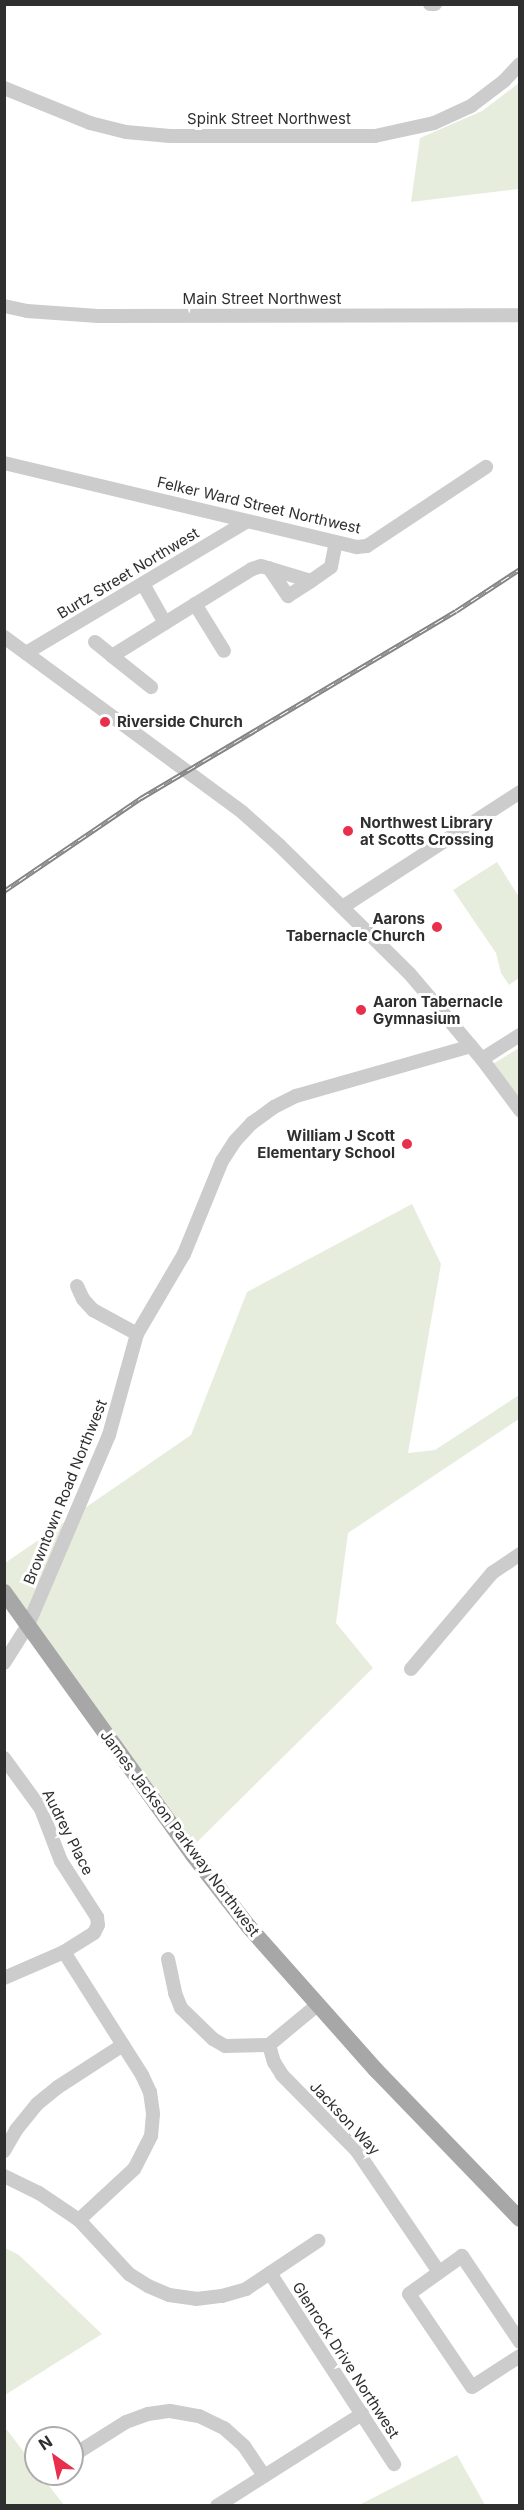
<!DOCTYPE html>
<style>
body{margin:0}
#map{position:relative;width:524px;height:2510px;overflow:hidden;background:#fff;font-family:Inter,sans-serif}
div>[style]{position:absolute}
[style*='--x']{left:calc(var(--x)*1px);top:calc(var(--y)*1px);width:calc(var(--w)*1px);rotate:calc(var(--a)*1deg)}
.green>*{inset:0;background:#e7eddd}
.minor>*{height:14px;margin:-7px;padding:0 7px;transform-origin:7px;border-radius:7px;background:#ccc}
.major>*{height:16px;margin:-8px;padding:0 8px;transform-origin:8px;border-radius:8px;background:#a7a7a7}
.rail>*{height:5px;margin-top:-2.5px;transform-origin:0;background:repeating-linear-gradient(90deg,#fff 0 9px,#848484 0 18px);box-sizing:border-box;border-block:2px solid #848484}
.dots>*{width:16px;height:16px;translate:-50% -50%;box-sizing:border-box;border:3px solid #fff;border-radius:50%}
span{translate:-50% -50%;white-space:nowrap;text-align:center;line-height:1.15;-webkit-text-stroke:6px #fff;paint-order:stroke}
.street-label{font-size:15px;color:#2f2f2f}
.poi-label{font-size:15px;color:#2f2f2f;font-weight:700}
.left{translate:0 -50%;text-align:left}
.right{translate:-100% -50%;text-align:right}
.frame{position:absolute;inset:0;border:6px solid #2f2f2f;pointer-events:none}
.north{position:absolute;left:24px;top:2426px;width:60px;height:60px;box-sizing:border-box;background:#fff;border:2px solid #acacac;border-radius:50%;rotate:327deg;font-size:16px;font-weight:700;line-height:24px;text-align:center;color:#2f2f2f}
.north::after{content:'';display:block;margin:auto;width:21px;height:27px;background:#e8304d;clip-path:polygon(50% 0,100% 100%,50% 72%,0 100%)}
</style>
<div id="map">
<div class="green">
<i style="clip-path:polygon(519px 83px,519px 189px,411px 202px,420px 138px,482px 111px)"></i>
<i style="clip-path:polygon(497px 862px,519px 897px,519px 978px,509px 985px,501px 973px,496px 953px,453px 890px)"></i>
<i style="clip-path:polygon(519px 1048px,519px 1120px,483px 1070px)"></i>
<i style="clip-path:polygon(412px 1204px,441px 1264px,408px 1453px,435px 1450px,519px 1395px,519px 1419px,348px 1533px,336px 1623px,373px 1668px,188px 1851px,5px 1596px,5px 1563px,191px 1435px,247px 1292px)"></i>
<i style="clip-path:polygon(5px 2248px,19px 2255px,102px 2334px,5px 2395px)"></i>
<i style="clip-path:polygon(4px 2426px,36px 2468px,36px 2474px,40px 2474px,64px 2505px,5px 2505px)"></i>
<i style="clip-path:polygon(457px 2455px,485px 2505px,359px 2505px)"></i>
</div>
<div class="minor">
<i style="--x:430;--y:4;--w:5;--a:0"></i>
<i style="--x:4;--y:88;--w:93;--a:22.1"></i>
<i style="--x:90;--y:123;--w:37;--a:14"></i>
<i style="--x:126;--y:132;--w:44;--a:5.2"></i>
<i style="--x:170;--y:136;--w:205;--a:0"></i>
<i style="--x:375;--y:136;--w:60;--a:-12.4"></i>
<i style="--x:434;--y:123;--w:41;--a:-24.7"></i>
<i style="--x:471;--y:106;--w:41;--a:-37.1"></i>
<i style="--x:504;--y:81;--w:23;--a:-47"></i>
<i style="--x:4;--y:306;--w:24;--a:12"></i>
<i style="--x:27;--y:311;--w:71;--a:4"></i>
<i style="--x:98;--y:316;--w:422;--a:-0.1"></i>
<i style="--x:4;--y:463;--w:363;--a:13.4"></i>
<i style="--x:357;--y:547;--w:10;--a:-6"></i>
<i style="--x:367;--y:546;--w:143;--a:-33.6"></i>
<i style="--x:269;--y:568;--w:34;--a:56"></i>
<i style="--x:288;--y:596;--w:27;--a:-33"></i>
<i style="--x:195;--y:604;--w:55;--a:58.3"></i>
<i style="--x:165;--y:623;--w:102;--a:-31.8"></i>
<i style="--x:252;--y:569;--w:9;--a:-18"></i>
<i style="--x:261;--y:566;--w:52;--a:16.7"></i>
<i style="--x:311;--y:581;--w:24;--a:-35"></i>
<i style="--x:331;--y:567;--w:25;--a:-79"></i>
<i style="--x:4;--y:637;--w:295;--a:36.3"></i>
<i style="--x:242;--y:812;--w:50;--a:41.7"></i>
<i style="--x:279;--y:845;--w:182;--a:44.6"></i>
<i style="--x:409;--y:973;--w:113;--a:49.7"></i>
<i style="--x:482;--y:1059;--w:64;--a:53.3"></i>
<i style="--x:95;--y:642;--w:22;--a:39"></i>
<i style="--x:112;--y:656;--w:62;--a:-31.9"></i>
<i style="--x:165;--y:623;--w:45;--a:-119.4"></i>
<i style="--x:26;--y:653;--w:257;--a:-30.8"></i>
<i style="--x:112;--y:656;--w:50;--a:38.5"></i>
<i style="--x:344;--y:906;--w:210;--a:-32.9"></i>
<i style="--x:482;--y:1059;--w:45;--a:-32.3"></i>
<i style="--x:77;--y:1286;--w:14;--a:65"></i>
<i style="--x:83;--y:1299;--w:15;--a:48"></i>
<i style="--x:93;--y:1310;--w:50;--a:28.6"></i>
<i style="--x:4;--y:1663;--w:45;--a:-57.7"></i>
<i style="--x:28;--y:1625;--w:207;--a:-66.9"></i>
<i style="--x:109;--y:1435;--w:105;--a:-74.5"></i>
<i style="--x:137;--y:1334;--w:93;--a:-59.6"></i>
<i style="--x:184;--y:1254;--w:100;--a:-67.8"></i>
<i style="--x:222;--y:1161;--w:24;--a:-57"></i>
<i style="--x:235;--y:1141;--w:25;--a:-47"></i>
<i style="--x:252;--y:1123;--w:27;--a:-36"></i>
<i style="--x:274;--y:1107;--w:25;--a:-27"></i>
<i style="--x:296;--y:1096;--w:182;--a:-15.9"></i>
<i style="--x:411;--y:1669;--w:126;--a:-49.8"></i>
<i style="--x:492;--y:1573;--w:34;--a:-34"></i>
<i style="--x:4;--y:1758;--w:63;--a:54"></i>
<i style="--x:41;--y:1809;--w:56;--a:69"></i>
<i style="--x:61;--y:1861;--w:67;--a:57.3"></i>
<i style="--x:97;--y:1917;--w:8;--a:83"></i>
<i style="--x:98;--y:1925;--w:9;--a:117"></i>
<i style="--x:94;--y:1933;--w:36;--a:148"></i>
<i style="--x:64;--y:1952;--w:65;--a:156.6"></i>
<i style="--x:64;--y:1952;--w:146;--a:57.6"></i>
<i style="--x:142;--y:2075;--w:19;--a:65"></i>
<i style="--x:150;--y:2092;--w:22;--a:82"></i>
<i style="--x:153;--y:2114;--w:22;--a:95"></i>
<i style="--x:151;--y:2136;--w:37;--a:117"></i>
<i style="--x:134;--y:2169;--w:75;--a:137.2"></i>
<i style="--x:168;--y:1959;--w:35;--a:78"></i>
<i style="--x:175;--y:1993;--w:16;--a:68"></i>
<i style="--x:181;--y:2008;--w:45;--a:44.1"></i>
<i style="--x:213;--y:2039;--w:14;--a:30"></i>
<i style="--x:225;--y:2046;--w:44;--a:-1.3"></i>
<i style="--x:269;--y:2045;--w:61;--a:-39.7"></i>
<i style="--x:269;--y:2045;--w:18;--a:74"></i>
<i style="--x:274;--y:2062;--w:15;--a:58"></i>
<i style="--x:282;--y:2075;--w:107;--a:45.4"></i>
<i style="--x:357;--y:2151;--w:146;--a:55.9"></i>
<i style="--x:4;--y:2151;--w:24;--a:-60"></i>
<i style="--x:16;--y:2130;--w:33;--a:-51"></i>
<i style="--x:37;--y:2104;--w:27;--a:-39"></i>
<i style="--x:58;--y:2087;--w:77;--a:-32.9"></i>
<i style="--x:4;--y:2176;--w:39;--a:26"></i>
<i style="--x:39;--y:2193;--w:48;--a:34"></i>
<i style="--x:79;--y:2220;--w:74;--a:47.2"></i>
<i style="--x:129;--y:2274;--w:22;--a:32"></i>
<i style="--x:148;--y:2286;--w:23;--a:23"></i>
<i style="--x:169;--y:2295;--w:27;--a:8"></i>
<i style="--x:196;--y:2299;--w:26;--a:-7"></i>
<i style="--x:222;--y:2296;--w:25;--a:-16"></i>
<i style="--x:246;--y:2289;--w:87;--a:-33.7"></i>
<i style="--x:270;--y:2273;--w:228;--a:57"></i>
<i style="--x:520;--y:2342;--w:104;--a:-124"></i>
<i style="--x:462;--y:2256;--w:65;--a:144.4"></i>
<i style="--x:409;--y:2294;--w:112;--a:55.9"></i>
<i style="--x:472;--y:2387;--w:57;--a:-32.9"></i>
<i style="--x:72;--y:2456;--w:64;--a:-32.2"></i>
<i style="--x:126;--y:2422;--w:23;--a:-20"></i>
<i style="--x:148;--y:2414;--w:22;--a:-8"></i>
<i style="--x:170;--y:2411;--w:29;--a:10"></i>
<i style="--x:199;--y:2416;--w:28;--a:26"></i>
<i style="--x:224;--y:2428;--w:27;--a:42"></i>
<i style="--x:244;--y:2446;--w:36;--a:56"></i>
<i style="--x:217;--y:2506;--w:172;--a:-32.4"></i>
</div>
<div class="major">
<i style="--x:4;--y:1592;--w:324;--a:54.3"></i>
<i style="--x:193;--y:1855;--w:91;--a:52.1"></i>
<i style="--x:249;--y:1927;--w:191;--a:48.4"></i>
<i style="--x:376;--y:2070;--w:207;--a:46"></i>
</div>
<div class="rail">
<i style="--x:4;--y:891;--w:166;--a:-34.2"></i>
<i style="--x:141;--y:798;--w:366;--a:-30.7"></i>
<i style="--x:456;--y:611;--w:77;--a:-33.3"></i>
</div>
<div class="dots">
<i style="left:105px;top:722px;background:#e8304d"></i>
<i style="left:348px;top:831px;background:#e8304d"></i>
<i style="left:437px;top:927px;background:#e8304d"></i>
<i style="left:361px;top:1010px;background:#e8304d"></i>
<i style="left:407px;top:1144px;background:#e8304d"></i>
</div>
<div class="street-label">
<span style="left:269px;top:119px">Spink Street Northwest</span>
<span style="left:262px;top:299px">Main Street Northwest</span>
<span style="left:259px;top:505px;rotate:13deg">Felker Ward Street Northwest</span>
<span style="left:128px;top:573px;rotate:-31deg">Burtz Street Northwest</span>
<span style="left:65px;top:1492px;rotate:-68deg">Browntown Road Northwest</span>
<span style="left:68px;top:1832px;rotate:63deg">Audrey Place</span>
<span style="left:180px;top:1833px;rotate:53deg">James Jackson Parkway Northwest</span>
<span style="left:345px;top:2118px;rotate:47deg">Jackson Way</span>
<span style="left:346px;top:2360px;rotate:57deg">Glenrock Drive Northwest</span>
</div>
<div class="poi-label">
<span class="left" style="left:117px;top:722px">Riverside Church</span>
<span class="left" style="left:360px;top:831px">Northwest Library<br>at Scotts Crossing</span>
<span class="right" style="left:425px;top:927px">Aarons<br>Tabernacle Church</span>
<span class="left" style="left:373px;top:1010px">Aaron Tabernacle<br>Gymnasium</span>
<span class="right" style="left:395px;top:1144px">William J Scott<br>Elementary School</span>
</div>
<div class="frame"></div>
<div class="north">N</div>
</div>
